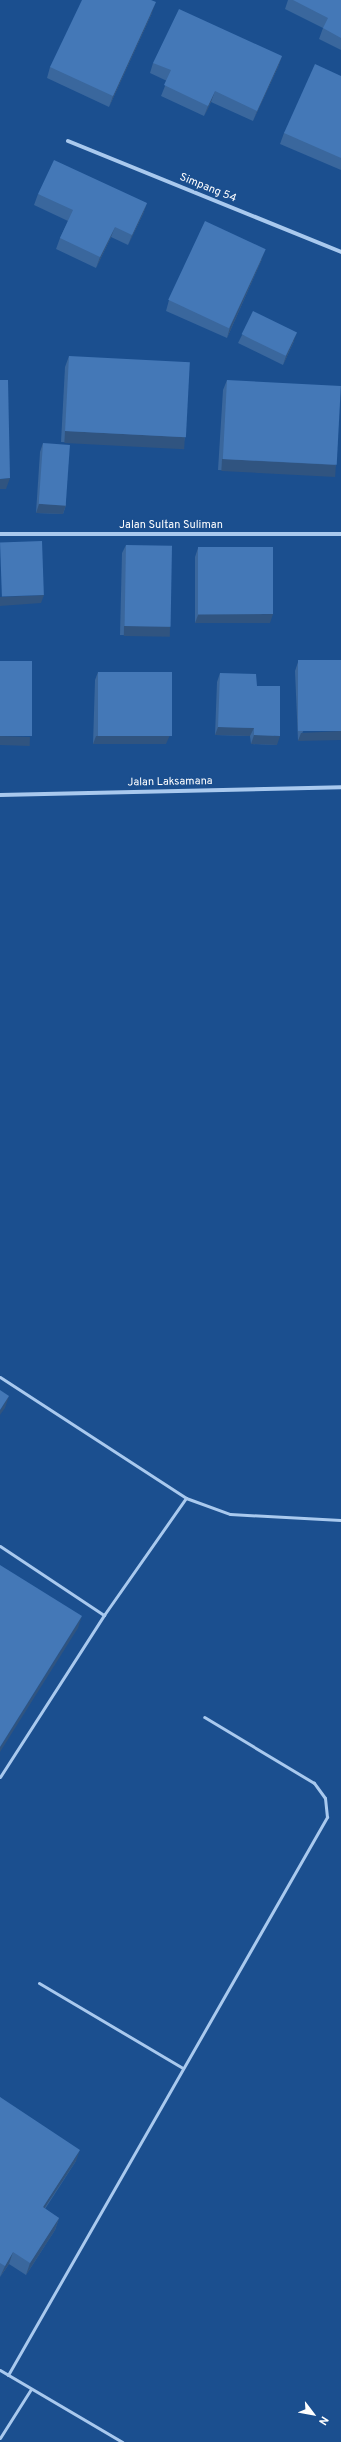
<!DOCTYPE html>
<style>
body{margin:0}
#map{position:relative;width:341px;height:2442px;overflow:hidden;background:#1b4f8f;font-family:Overpass,sans-serif}
div>[style]{position:absolute}
[style*='--x']{left:calc(var(--x)*1px);top:calc(var(--y)*1px);width:calc(var(--w)*1px);rotate:calc(var(--a)*1deg)}
.lane>*{height:3px;margin:-1.5px;padding:0 1.5px;transform-origin:1.5px;border-radius:1.5px;background:#a9c9ee}
.street>*{height:4px;margin:-2px;padding:0 2px;transform-origin:2px;border-radius:2px;background:#a9c9ee}
.wall>*{inset:0;background:#3a679d}
.shaded-wall>*{inset:0;background:#305480;transform-origin:0 0}
.building>*{inset:0;background:#4478b7;transform-origin:0 0}
span{translate:-50% -50%;white-space:nowrap;text-align:center;line-height:1.15;-webkit-text-stroke:3.5px #1b4f8f;paint-order:stroke}
.street-label{font-size:11px;color:#fff}
.north{position:absolute;left:293px;top:2394px;width:40px;height:40px;-webkit-text-stroke:3px #1b4f8f;paint-order:stroke;rotate:122deg;font-size:11px;font-weight:700;line-height:16px;text-align:center;color:#fff}
.north::after{content:'';display:block;margin:auto;width:14px;height:18px;background:#fff;clip-path:polygon(50% 0,100% 100%,50% 72%,0 100%)}
</style>
<div id="map">
<div class="lane">
<i style="--x:0;--y:1377;--w:222;--a:33"></i>
<i style="--x:0;--y:1546;--w:125;--a:33.6"></i>
<i style="--x:0;--y:1777;--w:193;--a:-57.3"></i>
<i style="--x:104;--y:1615;--w:143;--a:-55"></i>
<i style="--x:186;--y:1498;--w:47;--a:20"></i>
<i style="--x:230;--y:1514;--w:111;--a:3.1"></i>
<i style="--x:39;--y:1983;--w:167;--a:30.6"></i>
<i style="--x:0;--y:2370;--w:142;--a:30.5"></i>
<i style="--x:8;--y:2375;--w:643;--a:-60.24"></i>
<i style="--x:327;--y:1817;--w:19;--a:-96"></i>
<i style="--x:325;--y:1798;--w:19;--a:-126"></i>
<i style="--x:314;--y:1783;--w:128;--a:-149"></i>
<i style="--x:0;--y:2438;--w:58;--a:-57.7"></i>
</div>
<div class="street">
<i style="--x:68;--y:141;--w:295;--a:22.1"></i>
<i style="--x:0;--y:534;--w:341;--a:0"></i>
<i style="--x:0;--y:795;--w:341;--a:-1.3"></i>
</div>
<div class="wall">
<i style="clip-path:polygon(288px 0,341px 0,341px 50px,319px 39px,323px 28px,285px 9px)"></i>
<i style="clip-path:polygon(152px 13px,109px 107px,47px 78px,50px 67px)"></i>
<i style="clip-path:polygon(282px 56px,278px 67px,253px 121px,211px 102px,204px 116px,161px 96px,167px 81px,150px 73px,153px 63px)"></i>
<i style="clip-path:polygon(341px 76px,341px 170px,280px 144px,284px 133px)"></i>
<i style="clip-path:polygon(38px 194px,147px 203px,143px 214px,128px 245px,111px 237px,96px 268px,56px 249px,60px 238px,68px 221px,34px 205px)"></i>
<i style="clip-path:polygon(262px 259px,227px 338px,166px 311px,169px 300px)"></i>
<i style="clip-path:polygon(242px 335px,294px 341px,283px 365px,238px 343px)"></i>
<i style="clip-path:polygon(69px 356px,185px 438px,182px 448px,61px 442px,65px 367px)"></i>
<i style="clip-path:polygon(227px 380px,336px 465px,332px 476px,218px 470px,223px 390px)"></i>
<i style="clip-path:polygon(43px 443px,66px 505px,63px 514px,36px 513px,40px 452px)"></i>
<i style="clip-path:polygon(126px 545px,170px 627px,167px 636px,120px 635px,122px 553px)"></i>
<i style="clip-path:polygon(198px 548px,270px 623px,195px 623px,195px 557px)"></i>
<i style="clip-path:polygon(341px 660px,298px 741px,295px 671px,298px 662px)"></i>
<i style="clip-path:polygon(98px 672px,166px 744px,93px 744px,95px 680px)"></i>
<i style="clip-path:polygon(220px 673px,257px 686px,277px 745px,251px 744px,250px 736px,215px 735px,217px 682px)"></i>
<i style="clip-path:polygon(0 2097px,76px 2161px,45px 2209px,59px 2218px,55px 2230px,26px 2275px,9px 2264px,0 2277px)"></i>
</div>
<div class="shaded-wall">
<i style="clip-path:polygon(156px 2px,152px 13px,109px 107px,113px 96px)"></i>
<i style="clip-path:polygon(282px 56px,278px 67px,253px 121px,257px 111px)"></i>
<i style="clip-path:polygon(215px 91px,211px 102px,204px 116px,208px 106px)"></i>
<i style="clip-path:polygon(147px 203px,143px 214px,128px 245px,132px 235px)"></i>
<i style="clip-path:polygon(115px 227px,111px 237px,96px 268px,100px 257px)"></i>
<i style="clip-path:polygon(266px 249px,262px 259px,227px 338px,230px 327px)"></i>
<i style="clip-path:polygon(297px 332px,294px 341px,283px 365px,286px 356px)"></i>
<i style="left:65px;top:431px;width:120px;height:12px;rotate:3deg"></i>
<i style="left:222px;top:459px;width:114px;height:12px;rotate:3deg"></i>
<i style="clip-path:polygon(10px 478px,6px 489px,0 489px,0 479px)"></i>
<i style="clip-path:polygon(39px 504px,66px 505px,63px 514px,36px 513px)"></i>
<i style="clip-path:polygon(44px 595px,41px 603px,0 606px,0 597px)"></i>
<i style="clip-path:polygon(273px 614px,270px 623px,195px 623px,198px 615px)"></i>
<i style="left:124px;top:626px;width:46px;height:10px;rotate:1deg"></i>
<i style="clip-path:polygon(218px 727px,254px 728px,250px 736px,215px 735px)"></i>
<i style="clip-path:polygon(341px 731px,341px 740px,298px 741px,301px 733px)"></i>
<i style="clip-path:polygon(170px 735px,166px 744px,93px 744px,96px 736px)"></i>
<i style="clip-path:polygon(254px 735px,280px 736px,277px 745px,251px 744px)"></i>
<i style="left:0;top:736px;width:30px;height:9px;rotate:2deg"></i>
<i style="clip-path:polygon(9px 1396px,5px 1408px,0 1415px,0 1410px)"></i>
<i style="clip-path:polygon(82px 1616px,78px 1628px,0 1752px,0 1747px)"></i>
<i style="clip-path:polygon(80px 2150px,76px 2161px,38px 2218px,43px 2207px)"></i>
<i style="clip-path:polygon(59px 2218px,55px 2230px,26px 2275px,30px 2263px)"></i>
<i style="clip-path:polygon(13px 2252px,9px 2264px,0 2277px,5px 2266px)"></i>
</div>
<div class="building">
<i style="clip-path:polygon(82px 0,151px 0,156px 2px,113px 96px,50px 67px)"></i>
<i style="clip-path:polygon(293px 0,341px 0,341px 38px,323px 28px,328px 18px)"></i>
<i style="clip-path:polygon(179px 9px,282px 56px,257px 111px,215px 91px,208px 106px,164px 85px,171px 70px,153px 63px)"></i>
<i style="clip-path:polygon(315px 64px,341px 76px,341px 158px,284px 133px)"></i>
<i style="clip-path:polygon(54px 160px,147px 203px,132px 235px,115px 227px,100px 257px,60px 238px,73px 210px,38px 194px)"></i>
<i style="left:205px;top:221px;width:67px;height:87px;rotate:25deg"></i>
<i style="left:253px;top:311px;width:49px;height:26px;rotate:26deg"></i>
<i style="left:69px;top:356px;width:121px;height:75px;rotate:3deg"></i>
<i style="clip-path:polygon(0 380px,8px 380px,10px 478px,0 479px)"></i>
<i style="left:227px;top:380px;width:114px;height:79px;rotate:3deg"></i>
<i style="left:43px;top:443px;width:27px;height:61px;rotate:4deg"></i>
<i style="left:42px;top:541px;width:54px;height:42px;rotate:88deg"></i>
<i style="left:126px;top:545px;width:46px;height:81px;rotate:1deg"></i>
<i style="left:273px;top:547px;width:67px;height:75px;rotate:90deg"></i>
<i style="left:341px;top:660px;width:71px;height:43px;rotate:90deg"></i>
<i style="left:0;top:661px;width:32px;height:75px"></i>
<i style="left:98px;top:672px;width:74px;height:64px"></i>
<i style="clip-path:polygon(220px 673px,256px 674px,257px 686px,280px 686px,280px 736px,254px 735px,254px 728px,218px 727px)"></i>
<i style="clip-path:polygon(0 1390px,9px 1396px,0 1410px)"></i>
<i style="clip-path:polygon(0 1565px,82px 1616px,0 1747px)"></i>
<i style="clip-path:polygon(0 2097px,80px 2150px,43px 2207px,59px 2218px,30px 2263px,13px 2252px,5px 2266px,0 2263px)"></i>
</div>
<div class="street-label">
<span style="left:208px;top:188px;rotate:22deg">Simpang 54</span>
<span style="left:171px;top:525px">Jalan Sultan Suliman</span>
<span style="left:170px;top:782px;rotate:-1deg">Jalan Laksamana</span>
</div>
<div class="north">N</div>
</div>
